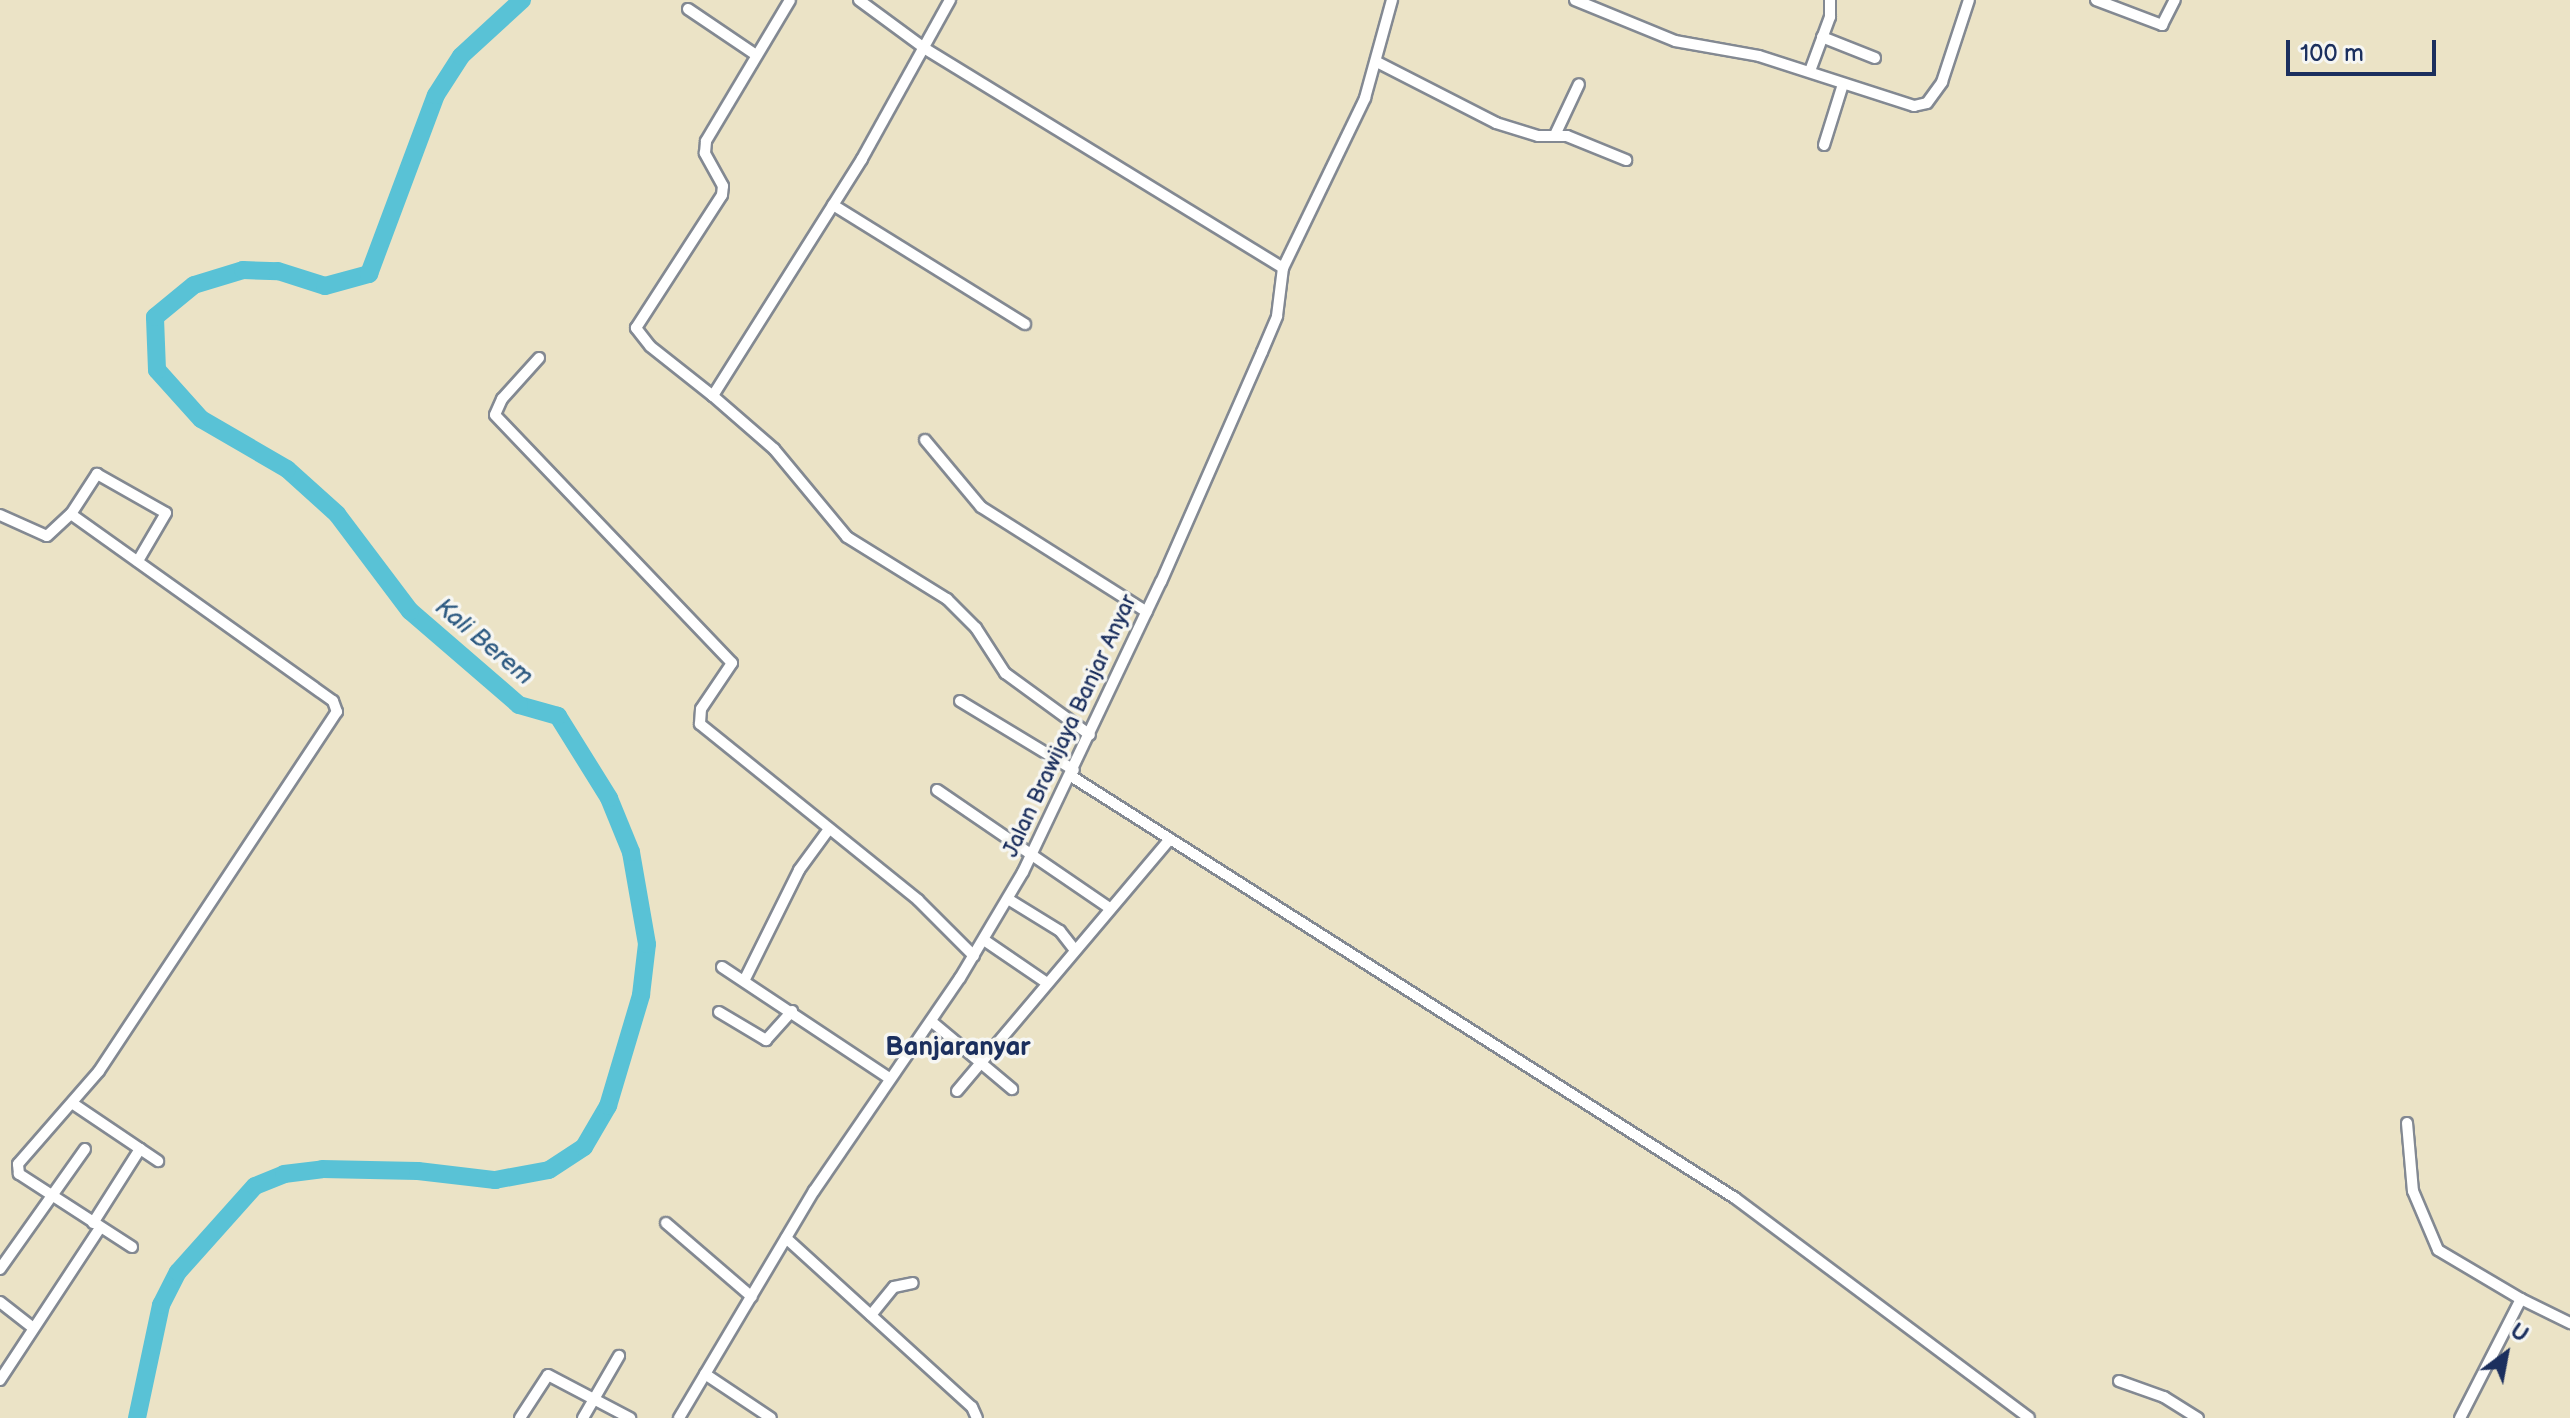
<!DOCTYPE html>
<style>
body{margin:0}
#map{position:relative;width:2570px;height:1418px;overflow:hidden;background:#ebe3c6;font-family:"Balsamiq Sans",sans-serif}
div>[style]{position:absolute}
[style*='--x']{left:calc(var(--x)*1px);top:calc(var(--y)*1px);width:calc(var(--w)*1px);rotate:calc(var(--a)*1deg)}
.river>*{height:18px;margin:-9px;padding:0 9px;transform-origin:9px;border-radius:9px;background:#59c2d6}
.roads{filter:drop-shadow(2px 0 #838992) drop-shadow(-2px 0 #838992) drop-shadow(0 2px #838992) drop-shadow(0 -2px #838992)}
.minor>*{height:10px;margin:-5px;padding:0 5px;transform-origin:5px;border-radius:5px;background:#fff}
span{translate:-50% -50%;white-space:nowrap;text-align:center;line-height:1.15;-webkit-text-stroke:7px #f6f6f2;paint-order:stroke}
.street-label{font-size:22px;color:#1b2f5e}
.water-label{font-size:24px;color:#2e5b82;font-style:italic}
.quarter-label{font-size:26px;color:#1b2f5e;font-weight:700}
.north{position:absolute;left:2466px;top:1314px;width:80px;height:80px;-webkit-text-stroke:6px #f6f6f2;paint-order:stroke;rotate:32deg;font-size:22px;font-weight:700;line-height:32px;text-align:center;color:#1b2f5e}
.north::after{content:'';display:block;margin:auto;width:28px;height:36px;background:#1b2f5e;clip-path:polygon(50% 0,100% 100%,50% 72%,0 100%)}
.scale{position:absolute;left:2286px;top:40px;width:150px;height:36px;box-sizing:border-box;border:4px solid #1b2f5e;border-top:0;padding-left:10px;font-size:24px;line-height:28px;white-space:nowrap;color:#1b2f5e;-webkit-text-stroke:6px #f6f6f2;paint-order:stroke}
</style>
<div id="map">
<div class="river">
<i style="--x:137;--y:1418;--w:116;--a:-78"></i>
<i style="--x:161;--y:1305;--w:37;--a:-63"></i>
<i style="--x:178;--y:1272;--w:115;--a:-48.2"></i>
<i style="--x:255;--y:1186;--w:31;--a:-22"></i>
<i style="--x:284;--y:1174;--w:38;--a:-7"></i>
<i style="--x:322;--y:1169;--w:96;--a:1.2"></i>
<i style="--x:418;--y:1171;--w:78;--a:6.7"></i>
<i style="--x:495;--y:1180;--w:55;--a:-10.5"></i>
<i style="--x:549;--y:1170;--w:42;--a:-33.3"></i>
<i style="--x:584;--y:1147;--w:48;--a:-59.7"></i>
<i style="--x:608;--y:1106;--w:116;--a:-73.4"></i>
<i style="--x:641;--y:995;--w:51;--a:-83.3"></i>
<i style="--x:647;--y:944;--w:93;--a:-99.9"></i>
<i style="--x:631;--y:852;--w:58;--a:-112.2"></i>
<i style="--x:609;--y:798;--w:97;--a:-121.9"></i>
<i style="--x:558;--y:716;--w:41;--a:-164.2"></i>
<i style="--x:519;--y:705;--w:144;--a:-139.2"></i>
<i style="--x:410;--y:611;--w:121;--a:-127"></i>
<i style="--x:337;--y:514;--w:67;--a:-138"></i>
<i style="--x:287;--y:469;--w:99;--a:-149.8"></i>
<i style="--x:201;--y:419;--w:66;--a:-131.9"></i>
<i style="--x:157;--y:370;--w:53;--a:-92.2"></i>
<i style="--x:155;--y:317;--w:50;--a:-39.4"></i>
<i style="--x:194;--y:285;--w:51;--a:-17"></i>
<i style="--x:243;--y:270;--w:35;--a:2"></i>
<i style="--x:278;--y:271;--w:49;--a:17.7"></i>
<i style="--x:325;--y:286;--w:46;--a:-15.3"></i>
<i style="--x:369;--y:274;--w:191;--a:-69.5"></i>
<i style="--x:436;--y:95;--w:46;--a:-57.3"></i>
<i style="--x:461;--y:56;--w:83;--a:-42.6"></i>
</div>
<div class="roads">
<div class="minor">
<i style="--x:859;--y:0;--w:81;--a:36.4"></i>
<i style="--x:924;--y:48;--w:421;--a:31.5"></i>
<i style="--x:950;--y:0;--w:182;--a:119"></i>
<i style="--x:862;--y:159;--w:280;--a:122.2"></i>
<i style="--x:713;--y:396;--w:81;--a:41"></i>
<i style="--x:774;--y:449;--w:114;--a:50.3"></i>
<i style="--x:847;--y:537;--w:118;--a:31.8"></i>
<i style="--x:947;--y:599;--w:41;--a:45"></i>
<i style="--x:976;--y:628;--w:54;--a:57.2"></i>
<i style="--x:1005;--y:673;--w:105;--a:36.1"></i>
<i style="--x:1575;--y:0;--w:108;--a:22.3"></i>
<i style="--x:1675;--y:41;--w:85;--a:10.1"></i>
<i style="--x:1759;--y:56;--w:163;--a:17.9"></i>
<i style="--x:1914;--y:106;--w:13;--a:-13"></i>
<i style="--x:1927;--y:103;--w:26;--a:-54"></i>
<i style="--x:1942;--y:82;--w:86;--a:-71.8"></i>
<i style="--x:2096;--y:0;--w:71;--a:20.7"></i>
<i style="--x:2162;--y:25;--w:28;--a:-63"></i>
<i style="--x:688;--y:9;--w:82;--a:34.1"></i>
<i style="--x:1822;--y:37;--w:57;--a:21.6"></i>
<i style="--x:1377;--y:62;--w:134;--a:27.1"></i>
<i style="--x:1496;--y:123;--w:44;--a:17.2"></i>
<i style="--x:1538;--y:136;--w:29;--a:0"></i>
<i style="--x:1567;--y:136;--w:64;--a:22.1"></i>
<i style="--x:1810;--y:71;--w:58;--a:-69.7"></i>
<i style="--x:1830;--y:17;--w:17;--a:-90"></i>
<i style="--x:1555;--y:135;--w:56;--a:-64.8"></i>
<i style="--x:1824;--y:145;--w:64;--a:-72.7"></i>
<i style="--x:833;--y:205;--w:226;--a:31.8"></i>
<i style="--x:539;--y:358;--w:55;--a:132.1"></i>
<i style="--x:502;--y:399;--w:17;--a:114"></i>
<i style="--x:495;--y:415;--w:343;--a:46.3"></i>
<i style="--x:732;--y:663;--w:55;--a:124"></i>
<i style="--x:701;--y:709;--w:15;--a:94"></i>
<i style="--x:700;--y:724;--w:280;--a:38.9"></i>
<i style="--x:918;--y:900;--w:79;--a:45"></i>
<i style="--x:713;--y:396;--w:80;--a:-141.6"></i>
<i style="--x:650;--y:346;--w:23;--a:-128"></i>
<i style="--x:636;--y:328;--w:158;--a:-57.1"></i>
<i style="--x:722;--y:195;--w:9;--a:-84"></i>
<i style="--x:723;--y:186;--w:38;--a:-119"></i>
<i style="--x:705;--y:153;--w:12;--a:-85"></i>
<i style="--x:706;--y:141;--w:164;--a:-59.2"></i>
<i style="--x:925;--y:440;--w:87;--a:50.1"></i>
<i style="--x:981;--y:507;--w:196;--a:32.3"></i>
<i style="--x:0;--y:515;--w:51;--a:24.1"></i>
<i style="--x:47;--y:536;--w:33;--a:-43"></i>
<i style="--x:960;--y:701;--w:133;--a:31.2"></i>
<i style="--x:1071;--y:776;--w:787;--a:32.44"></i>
<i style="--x:1735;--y:1198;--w:367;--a:36.8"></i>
<i style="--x:937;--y:790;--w:207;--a:34.4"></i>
<i style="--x:1008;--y:899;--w:61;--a:31.6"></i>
<i style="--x:1060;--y:931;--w:23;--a:52"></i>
<i style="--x:984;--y:940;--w:76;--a:34.3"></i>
<i style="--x:722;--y:967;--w:201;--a:33.6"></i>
<i style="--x:744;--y:981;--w:124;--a:-63.6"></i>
<i style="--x:799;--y:870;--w:51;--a:-53.8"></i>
<i style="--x:719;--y:1012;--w:55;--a:30.8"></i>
<i style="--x:766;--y:1040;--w:39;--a:-48"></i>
<i style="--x:931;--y:1021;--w:106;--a:40"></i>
<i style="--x:957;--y:1091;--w:330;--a:-49.8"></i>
<i style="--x:72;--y:1103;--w:104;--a:34"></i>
<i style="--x:2407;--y:1123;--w:68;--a:85"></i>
<i style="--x:2413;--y:1191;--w:64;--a:67"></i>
<i style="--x:2438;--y:1250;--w:96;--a:30.6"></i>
<i style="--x:2521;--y:1299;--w:134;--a:117.1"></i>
<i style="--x:93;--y:1223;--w:88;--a:-57.6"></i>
<i style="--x:666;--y:1223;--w:113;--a:40.7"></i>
<i style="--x:786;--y:1238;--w:251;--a:42.3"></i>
<i style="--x:972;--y:1407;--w:12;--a:66"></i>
<i style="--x:132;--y:1247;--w:135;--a:-147.1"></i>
<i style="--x:19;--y:1174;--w:10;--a:-96"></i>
<i style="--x:18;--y:1164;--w:123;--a:-48.9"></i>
<i style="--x:99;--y:1071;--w:431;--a:-56.5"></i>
<i style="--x:337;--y:712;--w:12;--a:-110"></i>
<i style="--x:333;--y:701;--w:322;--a:-144.5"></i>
<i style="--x:71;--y:514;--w:48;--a:-57"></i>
<i style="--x:97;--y:474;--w:79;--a:29.5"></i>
<i style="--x:166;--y:513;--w:56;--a:120.3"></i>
<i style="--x:0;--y:1269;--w:147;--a:-54.7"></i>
<i style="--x:2521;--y:1299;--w:55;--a:26.1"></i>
<i style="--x:0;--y:1302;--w:39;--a:38"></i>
<i style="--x:871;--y:1315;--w:36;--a:-51"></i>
<i style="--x:894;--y:1287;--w:19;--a:-12"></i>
<i style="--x:705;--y:1374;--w:79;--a:33.7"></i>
<i style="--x:0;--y:1380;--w:182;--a:-56.7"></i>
<i style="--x:2119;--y:1381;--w:48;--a:19.6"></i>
<i style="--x:2164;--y:1397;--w:40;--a:32"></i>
<i style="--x:520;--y:1418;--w:51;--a:-56.9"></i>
<i style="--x:548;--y:1375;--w:93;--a:27.7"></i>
<i style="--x:583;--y:1418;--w:72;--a:-59.9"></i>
<i style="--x:679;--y:1418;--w:264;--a:-59.3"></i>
<i style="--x:814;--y:1191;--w:258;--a:-55.6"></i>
<i style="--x:960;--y:978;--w:123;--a:-59.3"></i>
<i style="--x:1023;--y:872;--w:321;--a:-64.6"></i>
<i style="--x:1161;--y:582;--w:251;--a:-66.3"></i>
<i style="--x:1262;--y:352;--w:39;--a:-67"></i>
<i style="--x:1277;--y:316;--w:48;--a:-82.9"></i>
<i style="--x:1283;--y:268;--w:189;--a:-64.2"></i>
<i style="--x:1365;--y:98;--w:102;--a:-74.6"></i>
</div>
</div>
<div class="street-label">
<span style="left:1070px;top:726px;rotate:-65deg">Jalan Brawijaya Banjar Anyar</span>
</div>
<div class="water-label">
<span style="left:484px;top:642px;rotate:40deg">Kali Berem</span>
</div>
<div class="quarter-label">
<span style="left:958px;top:1048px">Banjaranyar</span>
</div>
<div class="north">U</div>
<div class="scale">100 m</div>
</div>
